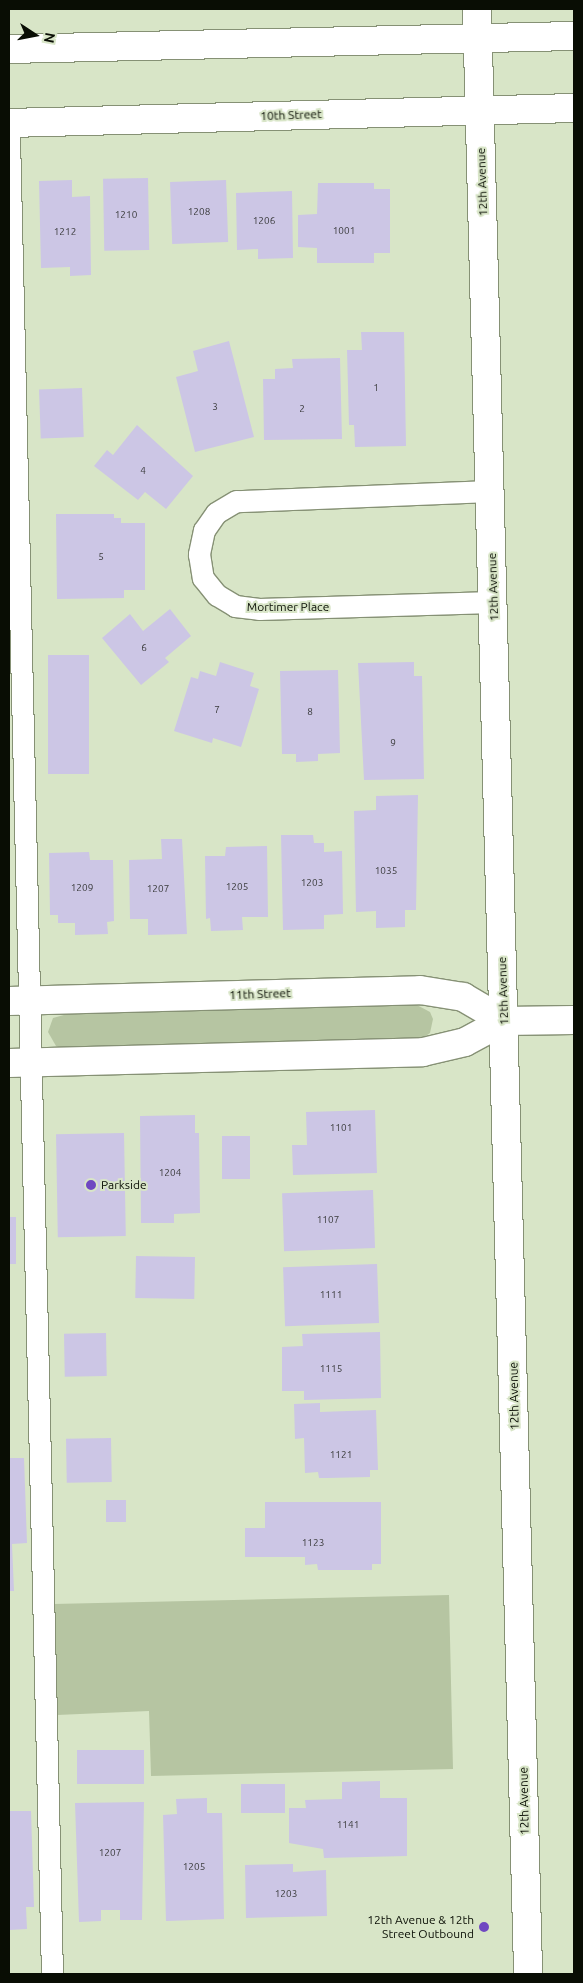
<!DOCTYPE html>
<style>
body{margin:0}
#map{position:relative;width:583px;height:1983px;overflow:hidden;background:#d8e5c7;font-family:Ubuntu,sans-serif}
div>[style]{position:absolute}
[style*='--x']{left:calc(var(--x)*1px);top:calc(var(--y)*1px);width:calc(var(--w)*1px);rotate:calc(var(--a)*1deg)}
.green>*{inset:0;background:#b6c5a2}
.building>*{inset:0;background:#ccc6e5;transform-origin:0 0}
.roads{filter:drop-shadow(1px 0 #869175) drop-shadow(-1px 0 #869175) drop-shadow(0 1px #869175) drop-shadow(0 -1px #869175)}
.lane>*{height:21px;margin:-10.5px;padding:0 10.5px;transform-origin:10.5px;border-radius:10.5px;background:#fff}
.street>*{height:28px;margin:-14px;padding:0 14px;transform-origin:14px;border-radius:14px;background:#fff}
.secondary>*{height:28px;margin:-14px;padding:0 14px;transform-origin:14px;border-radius:14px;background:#fff}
.dots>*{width:14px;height:14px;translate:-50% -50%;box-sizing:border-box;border:2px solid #d8e5c7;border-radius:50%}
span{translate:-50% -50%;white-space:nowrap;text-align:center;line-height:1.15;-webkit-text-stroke:4px #d8e5c7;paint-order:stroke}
.number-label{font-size:10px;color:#3a3b3c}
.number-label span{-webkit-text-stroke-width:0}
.street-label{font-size:12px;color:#090d04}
.poi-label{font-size:12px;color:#090d04}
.left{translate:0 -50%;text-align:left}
.right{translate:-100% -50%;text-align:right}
.frame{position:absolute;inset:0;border:10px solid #090d04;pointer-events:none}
.north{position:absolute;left:10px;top:10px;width:50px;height:50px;-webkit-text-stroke:4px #d8e5c7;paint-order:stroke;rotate:101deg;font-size:14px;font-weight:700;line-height:20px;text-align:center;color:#090d04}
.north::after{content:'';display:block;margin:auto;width:18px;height:22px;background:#090d04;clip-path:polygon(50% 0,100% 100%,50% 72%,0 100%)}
</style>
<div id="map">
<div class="green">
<i style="clip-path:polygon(415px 1004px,430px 1012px,433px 1019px,430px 1033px,418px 1041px,64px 1049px,56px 1046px,48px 1032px,53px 1018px,71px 1013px)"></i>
<i style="clip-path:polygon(449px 1595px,453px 1769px,151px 1776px,149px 1711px,57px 1715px,53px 1604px)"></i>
</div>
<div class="building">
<i style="left:148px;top:178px;width:72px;height:45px;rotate:89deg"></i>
<i style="clip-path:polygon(72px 180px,72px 197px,90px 196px,91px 275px,70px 276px,70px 267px,41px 268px,39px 181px)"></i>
<i style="left:226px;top:180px;width:62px;height:56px;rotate:88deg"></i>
<i style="clip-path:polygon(318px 183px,374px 183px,374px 189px,390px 189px,390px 253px,374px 253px,374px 263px,317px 263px,317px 248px,298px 247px,298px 215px,317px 214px)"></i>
<i style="clip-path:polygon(292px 191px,293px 258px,258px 259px,258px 249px,237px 250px,236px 193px)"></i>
<i style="clip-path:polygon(361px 332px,404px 332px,406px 446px,355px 447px,354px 425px,349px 425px,347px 350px,362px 350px)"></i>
<i style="clip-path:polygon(229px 341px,254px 437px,195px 452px,176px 377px,198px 371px,193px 351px)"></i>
<i style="clip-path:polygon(340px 358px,342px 439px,264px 440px,263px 379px,275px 379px,275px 369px,293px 368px,292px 359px)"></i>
<i style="left:82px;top:388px;width:49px;height:43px;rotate:88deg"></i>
<i style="clip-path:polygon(137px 425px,193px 476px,166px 509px,145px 492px,138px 500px,94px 466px,107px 450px,113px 455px)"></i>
<i style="clip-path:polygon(56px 514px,114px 514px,114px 518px,121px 518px,121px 523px,145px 523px,145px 590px,124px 590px,124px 598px,57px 599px)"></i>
<i style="clip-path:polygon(170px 609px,191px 636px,165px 658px,169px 662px,141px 685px,102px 638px,130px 614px,143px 631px)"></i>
<i style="left:48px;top:655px;width:41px;height:119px"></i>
<i style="clip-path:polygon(220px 662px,254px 673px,250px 686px,259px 689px,241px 747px,213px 738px,212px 743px,174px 731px,191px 677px,198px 679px,200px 671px,216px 676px)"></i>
<i style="clip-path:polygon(414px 662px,414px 676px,422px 676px,424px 779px,364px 780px,358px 663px)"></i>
<i style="clip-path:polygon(338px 670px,340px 753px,318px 754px,318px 761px,296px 762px,296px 754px,282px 754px,280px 671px)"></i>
<i style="clip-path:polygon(418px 795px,416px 910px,405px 910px,405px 927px,376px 928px,376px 911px,356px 912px,354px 811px,376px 810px,376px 796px)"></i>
<i style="clip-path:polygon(281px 835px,313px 835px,314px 843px,324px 843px,324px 852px,342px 851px,343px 914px,324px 915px,324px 929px,283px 930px)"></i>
<i style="clip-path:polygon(161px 839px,182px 839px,187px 934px,148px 935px,148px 919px,130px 919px,129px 860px,162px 859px)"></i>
<i style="clip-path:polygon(267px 846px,268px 917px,242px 917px,243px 930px,211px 931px,210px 918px,206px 919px,205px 856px,225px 856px,226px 847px)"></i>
<i style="clip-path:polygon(89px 852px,90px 860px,113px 860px,114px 921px,107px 922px,108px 934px,75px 935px,75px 923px,58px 923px,58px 915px,50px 915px,49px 853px)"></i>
<i style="clip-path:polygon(375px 1110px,377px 1173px,293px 1175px,292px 1145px,307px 1145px,306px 1112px)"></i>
<i style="clip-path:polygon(195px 1115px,195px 1133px,199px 1133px,200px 1213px,174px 1214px,174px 1223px,141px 1223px,140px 1116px)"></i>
<i style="left:124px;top:1133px;width:103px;height:68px;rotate:89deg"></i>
<i style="left:222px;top:1136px;width:28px;height:43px"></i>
<i style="left:373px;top:1190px;width:58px;height:91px;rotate:88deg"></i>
<i style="left:9px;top:1217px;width:7px;height:47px"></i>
<i style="left:136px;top:1256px;width:59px;height:42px;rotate:1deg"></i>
<i style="left:377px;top:1264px;width:59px;height:94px;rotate:88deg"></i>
<i style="clip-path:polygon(380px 1332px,381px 1398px,304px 1400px,304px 1391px,282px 1391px,282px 1347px,303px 1346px,302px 1334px)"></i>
<i style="left:106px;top:1333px;width:43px;height:42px;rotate:89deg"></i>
<i style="clip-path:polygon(320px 1403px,320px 1412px,376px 1410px,378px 1470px,370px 1470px,370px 1477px,327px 1478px,319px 1478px,318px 1472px,305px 1473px,304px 1438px,295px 1439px,294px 1404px)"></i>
<i style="left:111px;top:1438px;width:44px;height:45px;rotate:89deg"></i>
<i style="clip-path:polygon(9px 1458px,24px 1458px,27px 1543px,12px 1544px,14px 1591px,9px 1591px)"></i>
<i style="left:126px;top:1500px;width:22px;height:20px;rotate:90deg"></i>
<i style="clip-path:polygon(265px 1502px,381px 1502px,381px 1564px,372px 1564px,372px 1570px,318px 1570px,317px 1564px,305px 1565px,305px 1557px,245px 1557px,245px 1528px,265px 1528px)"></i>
<i style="left:77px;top:1750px;width:67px;height:34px"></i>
<i style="clip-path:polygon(380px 1781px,380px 1798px,407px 1798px,407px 1856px,324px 1858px,323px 1849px,289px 1843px,289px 1808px,306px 1808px,305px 1800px,342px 1799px,342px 1782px)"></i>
<i style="left:241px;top:1784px;width:44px;height:29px"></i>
<i style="clip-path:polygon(207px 1798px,207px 1813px,222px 1813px,224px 1919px,166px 1921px,163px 1815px,177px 1814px,176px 1799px)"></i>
<i style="clip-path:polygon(144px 1802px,142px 1920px,120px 1920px,120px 1910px,101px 1910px,101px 1921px,79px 1922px,75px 1803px)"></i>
<i style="clip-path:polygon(9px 1811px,31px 1811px,34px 1907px,26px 1907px,27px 1929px,9px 1930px)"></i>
<i style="clip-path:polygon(293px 1864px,293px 1872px,326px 1870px,327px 1916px,246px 1918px,245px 1865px)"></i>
</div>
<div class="roads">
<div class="lane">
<i style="--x:9;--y:137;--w:1838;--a:88.66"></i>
<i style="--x:490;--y:491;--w:254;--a:177.7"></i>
<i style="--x:236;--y:501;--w:23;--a:149"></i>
<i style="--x:216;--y:513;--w:21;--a:125"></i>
<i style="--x:204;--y:530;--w:25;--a:102"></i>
<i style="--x:199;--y:554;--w:24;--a:81"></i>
<i style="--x:203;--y:578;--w:22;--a:51"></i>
<i style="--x:217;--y:595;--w:21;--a:31"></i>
<i style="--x:235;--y:606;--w:24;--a:7"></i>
<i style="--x:259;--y:609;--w:234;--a:-1.7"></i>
</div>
<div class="street">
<i style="--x:477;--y:9;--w:1966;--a:88.51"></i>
<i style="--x:9;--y:1001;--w:411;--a:-1.5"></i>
<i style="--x:420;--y:990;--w:44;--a:9.2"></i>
<i style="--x:463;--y:997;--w:48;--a:30.3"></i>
<i style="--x:9;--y:1063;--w:414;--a:-1.5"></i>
<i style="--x:423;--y:1052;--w:43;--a:-13.4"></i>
<i style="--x:465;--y:1042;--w:44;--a:-28.3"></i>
<i style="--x:504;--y:1021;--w:70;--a:-0.8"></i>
</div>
<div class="secondary">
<i style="--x:9;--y:49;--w:565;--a:-1.32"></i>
<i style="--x:9;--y:123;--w:565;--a:-1.52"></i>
</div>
</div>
<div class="dots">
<i style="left:91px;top:1185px;background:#6f48c1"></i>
<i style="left:484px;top:1927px;background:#6f48c1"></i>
</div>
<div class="number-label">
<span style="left:199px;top:212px">1208</span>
<span style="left:126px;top:215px">1210</span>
<span style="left:264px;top:221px">1206</span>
<span style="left:344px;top:231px">1001</span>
<span style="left:65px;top:232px">1212</span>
<span style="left:376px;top:388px">1</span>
<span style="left:215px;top:407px">3</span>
<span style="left:302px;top:409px">2</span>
<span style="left:143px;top:471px">4</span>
<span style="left:101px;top:557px">5</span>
<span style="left:144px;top:648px">6</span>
<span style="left:217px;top:710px">7</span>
<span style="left:310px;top:712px">8</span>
<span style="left:393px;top:743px">9</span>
<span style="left:386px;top:871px">1035</span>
<span style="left:312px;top:883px">1203</span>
<span style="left:237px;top:887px">1205</span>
<span style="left:82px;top:888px">1209</span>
<span style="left:158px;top:889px">1207</span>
<span style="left:341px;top:1128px">1101</span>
<span style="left:170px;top:1173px">1204</span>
<span style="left:328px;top:1220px">1107</span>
<span style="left:331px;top:1295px">1111</span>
<span style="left:331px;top:1369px">1115</span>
<span style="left:341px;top:1455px">1121</span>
<span style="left:313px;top:1543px">1123</span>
<span style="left:348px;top:1825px">1141</span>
<span style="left:110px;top:1853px">1207</span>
<span style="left:194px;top:1867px">1205</span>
<span style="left:286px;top:1894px">1203</span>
</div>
<div class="street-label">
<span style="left:291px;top:115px;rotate:-2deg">10th Street</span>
<span style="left:482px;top:182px;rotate:-92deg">12th Avenue</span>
<span style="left:493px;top:587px;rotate:-92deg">12th Avenue</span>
<span style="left:288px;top:607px">Mortimer Place</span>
<span style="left:503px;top:991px;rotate:-92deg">12th Avenue</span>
<span style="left:260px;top:994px;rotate:-2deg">11th Street</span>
<span style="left:514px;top:1396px;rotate:-91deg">12th Avenue</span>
<span style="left:524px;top:1801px;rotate:-91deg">12th Avenue</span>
</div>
<div class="poi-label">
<span class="left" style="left:101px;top:1185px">Parkside</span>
<span class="right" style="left:474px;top:1927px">12th Avenue &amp; 12th<br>Street Outbound</span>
</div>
<div class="frame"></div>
<div class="north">N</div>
</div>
